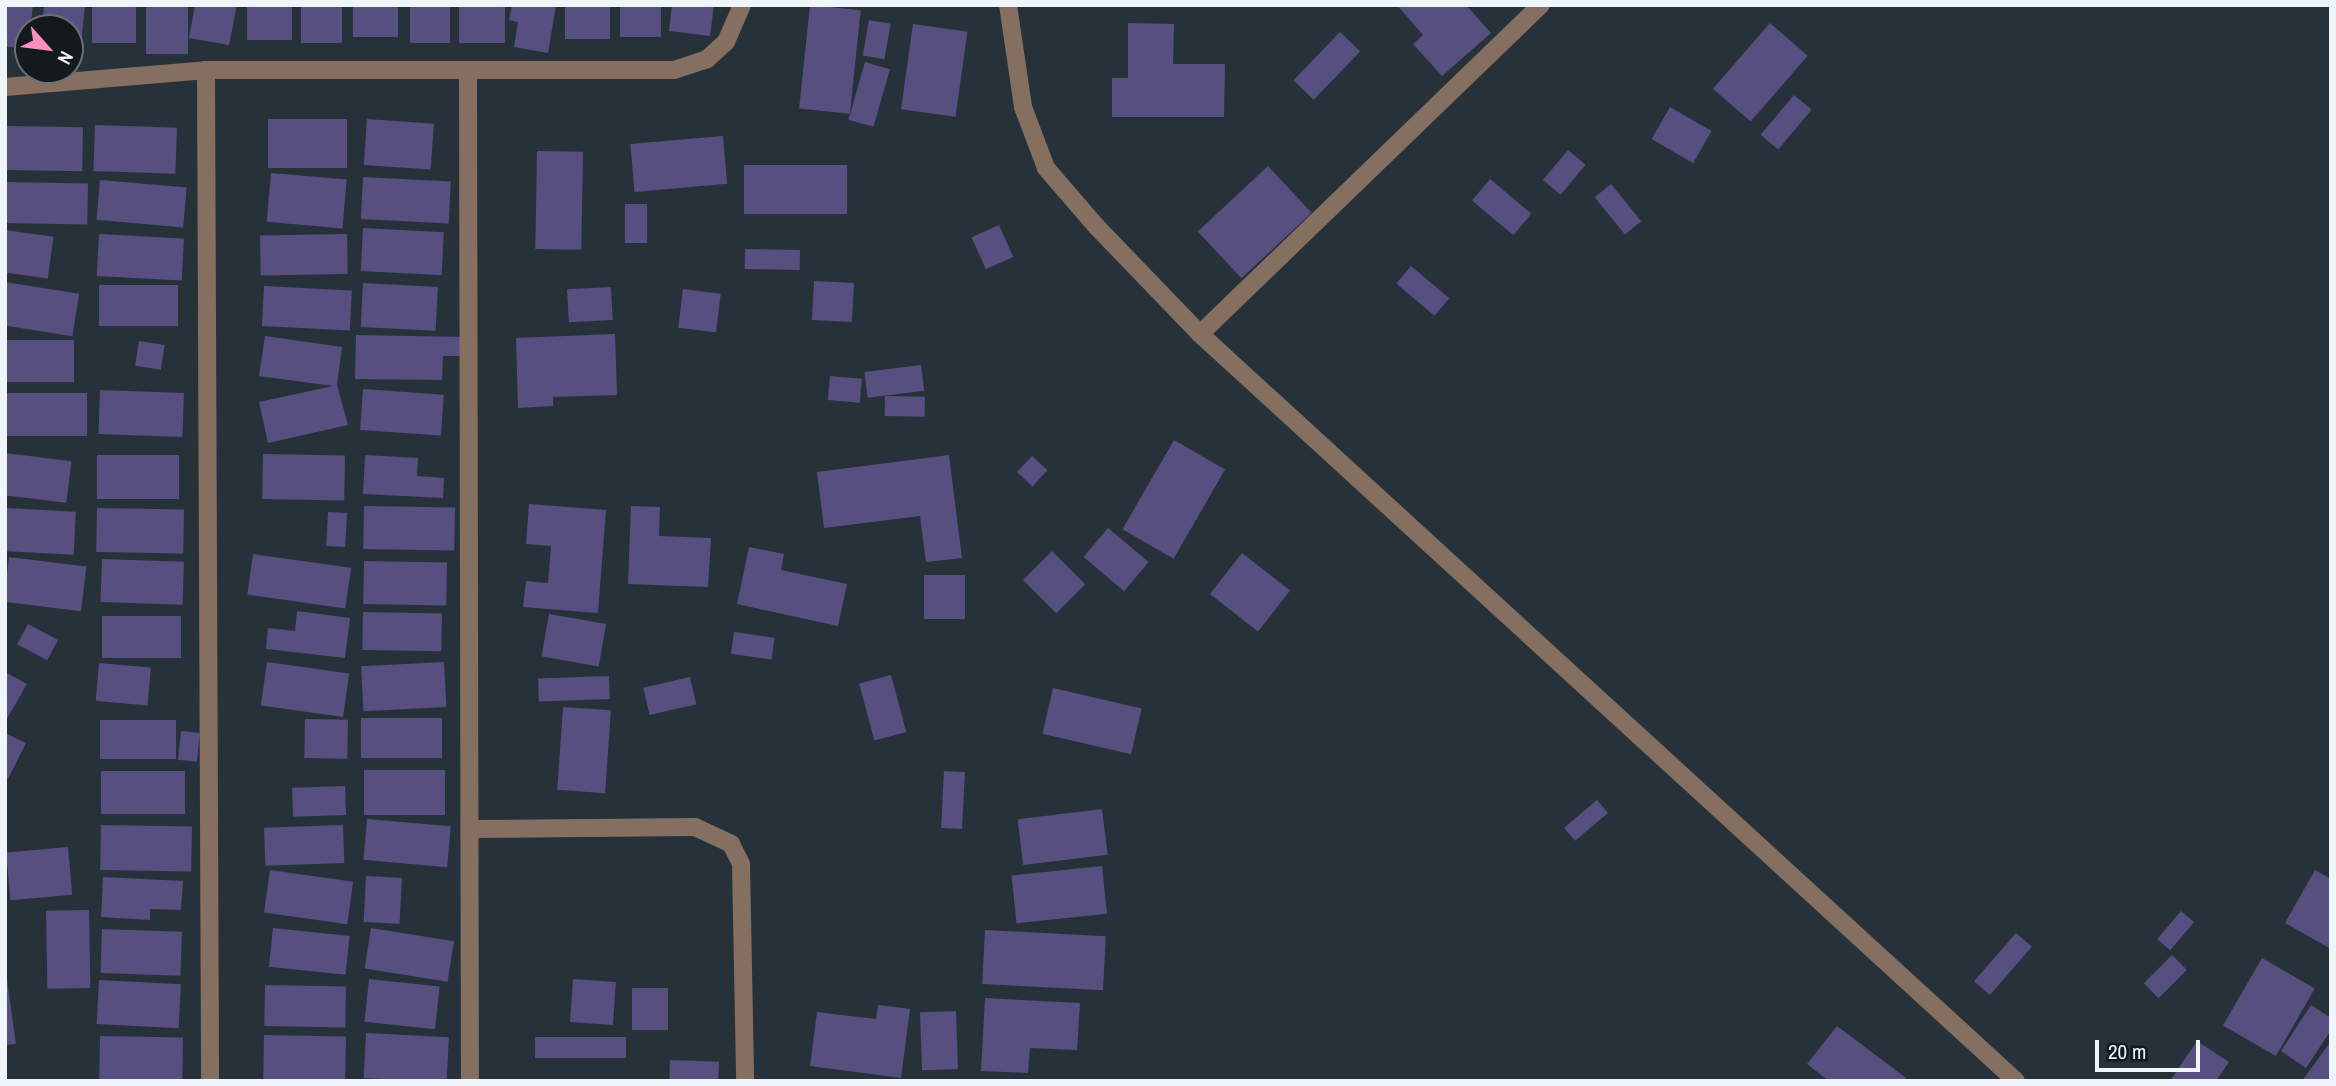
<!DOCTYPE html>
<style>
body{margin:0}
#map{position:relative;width:2336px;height:1086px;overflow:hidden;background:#273139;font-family:"Archivo Narrow",sans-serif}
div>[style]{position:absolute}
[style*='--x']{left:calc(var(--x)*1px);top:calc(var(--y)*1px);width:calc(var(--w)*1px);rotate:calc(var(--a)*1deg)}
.building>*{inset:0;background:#574f80;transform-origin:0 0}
.street>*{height:18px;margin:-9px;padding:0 9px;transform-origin:9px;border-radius:9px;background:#856f60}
span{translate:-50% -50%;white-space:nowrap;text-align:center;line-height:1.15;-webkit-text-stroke:5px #14191c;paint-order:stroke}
.frame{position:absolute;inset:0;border:7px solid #eff6fb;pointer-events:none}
.north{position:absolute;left:14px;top:14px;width:70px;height:70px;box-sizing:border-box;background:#14191c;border:2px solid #6c7175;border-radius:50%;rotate:118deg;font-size:19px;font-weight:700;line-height:28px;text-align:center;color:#eff6fb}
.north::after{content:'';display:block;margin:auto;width:24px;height:32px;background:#fc8fc1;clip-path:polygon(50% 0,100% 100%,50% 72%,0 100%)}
.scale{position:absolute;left:2095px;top:1040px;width:105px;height:32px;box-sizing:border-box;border:4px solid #eff6fb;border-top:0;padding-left:9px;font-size:21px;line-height:24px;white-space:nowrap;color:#eff6fb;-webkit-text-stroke:5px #14191c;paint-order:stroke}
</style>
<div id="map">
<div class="building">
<i style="clip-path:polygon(5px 5px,33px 5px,28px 47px,5px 47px)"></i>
<i style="clip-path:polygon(44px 5px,85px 5px,81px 45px,70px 44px,70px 28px,42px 28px)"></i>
<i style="left:92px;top:5px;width:44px;height:38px"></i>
<i style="left:146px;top:5px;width:42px;height:49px"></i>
<i style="clip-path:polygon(195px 5px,237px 5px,229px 45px,189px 38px)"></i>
<i style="left:247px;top:5px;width:45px;height:35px"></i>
<i style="left:301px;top:5px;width:41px;height:38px"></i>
<i style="left:353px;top:5px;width:45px;height:32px"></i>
<i style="left:410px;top:5px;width:40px;height:38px"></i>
<i style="left:459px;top:5px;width:46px;height:38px"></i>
<i style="clip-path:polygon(512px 5px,556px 5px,548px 53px,514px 47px,518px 22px,509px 20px)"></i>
<i style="left:565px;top:5px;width:45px;height:34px"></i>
<i style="left:620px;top:5px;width:41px;height:32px"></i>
<i style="clip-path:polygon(672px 5px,714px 5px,710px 36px,669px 31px)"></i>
<i style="left:810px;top:5px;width:51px;height:104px;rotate:6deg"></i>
<i style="clip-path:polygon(1397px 5px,1466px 5px,1491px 33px,1442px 76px,1413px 44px,1423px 35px)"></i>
<i style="left:869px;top:20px;width:22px;height:36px;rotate:10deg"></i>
<i style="clip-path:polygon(1128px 23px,1174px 24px,1173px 64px,1225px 64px,1224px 117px,1112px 117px,1112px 78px,1128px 78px)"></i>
<i style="left:1770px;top:23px;width:50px;height:87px;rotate:41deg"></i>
<i style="left:913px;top:24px;width:55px;height:86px;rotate:8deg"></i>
<i style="left:1340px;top:32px;width:28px;height:67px;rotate:44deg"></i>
<i style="left:865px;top:62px;width:26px;height:60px;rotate:16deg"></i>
<i style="left:1794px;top:95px;width:23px;height:52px;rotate:40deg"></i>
<i style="left:1670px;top:107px;width:48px;height:37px;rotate:30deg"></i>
<i style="left:268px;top:119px;width:79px;height:49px"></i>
<i style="left:367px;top:119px;width:67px;height:46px;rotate:4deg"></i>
<i style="left:95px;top:125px;width:82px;height:46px;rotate:2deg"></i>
<i style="left:5px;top:126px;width:78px;height:44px;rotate:1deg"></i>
<i style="left:723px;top:136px;width:48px;height:93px;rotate:85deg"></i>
<i style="left:1568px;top:150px;width:23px;height:39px;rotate:40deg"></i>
<i style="left:537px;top:151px;width:46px;height:98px;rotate:1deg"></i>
<i style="left:744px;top:165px;width:103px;height:49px"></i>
<i style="left:1268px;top:166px;width:64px;height:96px;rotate:47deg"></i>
<i style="left:271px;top:173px;width:76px;height:49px;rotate:5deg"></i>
<i style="left:363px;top:177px;width:88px;height:42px;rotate:3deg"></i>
<i style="left:1490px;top:179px;width:54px;height:28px;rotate:40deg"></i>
<i style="left:100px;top:180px;width:87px;height:40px;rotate:5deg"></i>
<i style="left:5px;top:182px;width:83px;height:41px;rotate:1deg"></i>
<i style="left:1611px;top:184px;width:48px;height:21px;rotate:51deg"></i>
<i style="left:625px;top:204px;width:22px;height:39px"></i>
<i style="left:999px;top:225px;width:35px;height:30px;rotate:66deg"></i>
<i style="left:363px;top:228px;width:81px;height:43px;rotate:3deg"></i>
<i style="left:5px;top:230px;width:49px;height:42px;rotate:8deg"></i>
<i style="left:99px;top:234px;width:85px;height:42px;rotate:3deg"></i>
<i style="left:347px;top:234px;width:40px;height:87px;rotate:89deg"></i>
<i style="left:745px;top:249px;width:55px;height:20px;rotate:1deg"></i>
<i style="left:1411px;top:266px;width:50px;height:23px;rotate:40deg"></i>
<i style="left:814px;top:281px;width:40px;height:39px;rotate:3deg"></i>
<i style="left:5px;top:282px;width:75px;height:43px;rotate:9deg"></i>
<i style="left:363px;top:283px;width:75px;height:44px;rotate:3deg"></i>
<i style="left:178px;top:285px;width:41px;height:79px;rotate:90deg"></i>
<i style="left:264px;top:286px;width:88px;height:40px;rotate:3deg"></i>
<i style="left:611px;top:287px;width:33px;height:44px;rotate:87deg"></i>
<i style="left:683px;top:289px;width:38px;height:39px;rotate:7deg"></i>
<i style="clip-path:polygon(615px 334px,617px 395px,553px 397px,553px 406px,518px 408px,516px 338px)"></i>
<i style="clip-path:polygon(356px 335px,464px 337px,464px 356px,443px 356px,442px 380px,355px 379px)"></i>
<i style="clip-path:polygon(265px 336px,342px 347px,337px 385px,348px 425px,268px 443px,259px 402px,333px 386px,259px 376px)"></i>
<i style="left:5px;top:340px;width:69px;height:42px"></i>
<i style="left:139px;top:341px;width:26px;height:25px;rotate:9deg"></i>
<i style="left:921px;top:365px;width:26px;height:57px;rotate:83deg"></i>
<i style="left:830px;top:376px;width:32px;height:24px;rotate:5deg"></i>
<i style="left:363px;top:389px;width:81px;height:41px;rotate:4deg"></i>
<i style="left:100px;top:390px;width:84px;height:44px;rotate:2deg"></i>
<i style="left:5px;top:393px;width:82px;height:43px"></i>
<i style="left:885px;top:396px;width:40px;height:20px;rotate:1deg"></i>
<i style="left:1174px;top:440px;width:59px;height:103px;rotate:30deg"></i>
<i style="left:5px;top:453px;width:67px;height:42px;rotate:7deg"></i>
<i style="left:263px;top:454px;width:82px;height:45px;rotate:1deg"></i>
<i style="left:97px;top:455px;width:82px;height:44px"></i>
<i style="clip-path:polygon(365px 455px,418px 458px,417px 476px,444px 478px,443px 498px,363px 494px)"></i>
<i style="clip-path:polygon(949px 455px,962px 558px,926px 562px,920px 516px,824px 528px,817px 472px)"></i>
<i style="left:1032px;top:456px;width:21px;height:22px;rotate:43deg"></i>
<i style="clip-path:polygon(529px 504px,606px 510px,598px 613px,523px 607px,526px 581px,548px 583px,551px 546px,526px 544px)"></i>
<i style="left:364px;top:506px;width:91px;height:43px;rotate:1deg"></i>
<i style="clip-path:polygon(631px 506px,660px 507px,659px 536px,711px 538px,708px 587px,628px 584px)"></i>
<i style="left:5px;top:508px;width:71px;height:43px;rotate:3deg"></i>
<i style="left:97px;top:508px;width:87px;height:44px;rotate:1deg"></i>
<i style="left:328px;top:512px;width:19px;height:34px;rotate:3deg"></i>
<i style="left:1108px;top:528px;width:53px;height:38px;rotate:40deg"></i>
<i style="clip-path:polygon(749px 547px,784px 554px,781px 570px,847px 584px,838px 626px,737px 604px)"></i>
<i style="left:1052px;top:551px;width:47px;height:41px;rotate:45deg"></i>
<i style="left:1242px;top:553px;width:61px;height:52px;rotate:38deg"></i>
<i style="left:253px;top:554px;width:99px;height:41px;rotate:8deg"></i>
<i style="left:9px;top:557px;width:78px;height:45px;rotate:7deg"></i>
<i style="left:102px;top:559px;width:82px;height:43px;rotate:2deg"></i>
<i style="left:364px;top:561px;width:83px;height:43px;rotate:1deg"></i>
<i style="left:924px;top:575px;width:41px;height:44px"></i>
<i style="clip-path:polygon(297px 611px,350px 618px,345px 658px,266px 649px,268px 628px,295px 631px)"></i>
<i style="left:363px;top:612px;width:79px;height:38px;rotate:1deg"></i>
<i style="left:549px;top:614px;width:58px;height:43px;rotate:10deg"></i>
<i style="left:102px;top:616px;width:79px;height:42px"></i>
<i style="left:28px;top:624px;width:34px;height:23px;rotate:28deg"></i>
<i style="left:734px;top:632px;width:41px;height:22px;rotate:8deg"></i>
<i style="left:267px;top:662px;width:83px;height:44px;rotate:8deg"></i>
<i style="left:444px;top:662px;width:45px;height:83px;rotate:87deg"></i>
<i style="left:99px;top:663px;width:52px;height:38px;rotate:5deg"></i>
<i style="clip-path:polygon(5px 672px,27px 684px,5px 722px)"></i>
<i style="left:891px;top:675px;width:59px;height:33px;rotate:75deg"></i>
<i style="left:609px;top:676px;width:23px;height:71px;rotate:88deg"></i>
<i style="left:690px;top:677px;width:28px;height:48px;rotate:77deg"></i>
<i style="left:1053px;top:688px;width:91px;height:47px;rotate:13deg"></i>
<i style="left:563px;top:707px;width:48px;height:83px;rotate:4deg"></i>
<i style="left:361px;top:718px;width:81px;height:40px"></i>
<i style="left:305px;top:719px;width:43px;height:39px;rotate:1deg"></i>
<i style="left:100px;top:720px;width:76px;height:39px"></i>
<i style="left:181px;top:731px;width:19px;height:29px;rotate:6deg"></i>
<i style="clip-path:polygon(5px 733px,26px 743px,8px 779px,5px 778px)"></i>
<i style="left:364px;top:770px;width:81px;height:45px"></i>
<i style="left:101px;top:771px;width:84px;height:43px"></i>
<i style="left:944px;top:771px;width:21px;height:57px;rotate:3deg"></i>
<i style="left:345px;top:786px;width:29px;height:53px;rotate:88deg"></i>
<i style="left:1597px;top:800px;width:17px;height:43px;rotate:50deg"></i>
<i style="left:1102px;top:809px;width:46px;height:85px;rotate:83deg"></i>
<i style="left:367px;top:819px;width:84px;height:41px;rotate:5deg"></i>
<i style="left:101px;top:825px;width:91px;height:45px;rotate:1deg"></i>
<i style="left:343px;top:825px;width:38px;height:79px;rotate:88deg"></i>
<i style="left:68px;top:847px;width:48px;height:62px;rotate:85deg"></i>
<i style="left:1102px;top:866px;width:48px;height:91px;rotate:84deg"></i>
<i style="left:270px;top:870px;width:84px;height:43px;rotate:8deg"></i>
<i style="clip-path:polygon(2315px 870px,2331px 879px,2331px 949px,2285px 923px)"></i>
<i style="left:366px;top:876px;width:36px;height:46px;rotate:3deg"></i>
<i style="clip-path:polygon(103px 877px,183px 881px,181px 910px,150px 909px,150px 920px,101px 917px)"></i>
<i style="left:89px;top:910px;width:78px;height:43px;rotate:89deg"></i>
<i style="left:2181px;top:911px;width:17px;height:37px;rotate:40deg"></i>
<i style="left:273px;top:928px;width:77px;height:39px;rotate:6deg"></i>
<i style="left:371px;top:928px;width:84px;height:41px;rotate:9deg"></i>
<i style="left:102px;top:929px;width:80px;height:44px;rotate:2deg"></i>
<i style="left:985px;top:930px;width:121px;height:54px;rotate:3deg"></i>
<i style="left:2016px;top:933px;width:21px;height:64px;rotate:41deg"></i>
<i style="left:2172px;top:955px;width:21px;height:40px;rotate:45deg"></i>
<i style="left:2262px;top:958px;width:61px;height:78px;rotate:30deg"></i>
<i style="clip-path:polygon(5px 966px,16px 1044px,5px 1045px)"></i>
<i style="left:369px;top:979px;width:71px;height:43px;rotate:6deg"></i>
<i style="left:573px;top:979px;width:43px;height:43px;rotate:4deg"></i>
<i style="left:99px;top:980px;width:82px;height:44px;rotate:3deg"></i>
<i style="left:265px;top:985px;width:81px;height:41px;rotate:1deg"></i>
<i style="left:668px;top:988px;width:42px;height:36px;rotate:90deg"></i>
<i style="clip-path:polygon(985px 998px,1080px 1003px,1077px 1050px,1030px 1048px,1028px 1073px,981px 1071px)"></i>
<i style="clip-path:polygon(878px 1005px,910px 1009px,901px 1078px,810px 1066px,817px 1012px,876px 1019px)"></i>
<i style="clip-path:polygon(2311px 1005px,2331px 1018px,2331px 1030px,2306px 1068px,2281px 1051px)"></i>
<i style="left:956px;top:1011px;width:58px;height:36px;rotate:88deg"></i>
<i style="clip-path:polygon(1837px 1026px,1906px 1078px,1904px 1081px,1829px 1081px,1807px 1064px)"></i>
<i style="left:366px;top:1033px;width:83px;height:45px;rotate:3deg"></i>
<i style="left:264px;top:1035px;width:82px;height:45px;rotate:1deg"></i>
<i style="left:100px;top:1036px;width:83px;height:45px;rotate:1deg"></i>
<i style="left:535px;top:1037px;width:91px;height:21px"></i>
<i style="clip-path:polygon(2197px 1041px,2229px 1062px,2216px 1081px,2170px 1081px)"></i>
<i style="clip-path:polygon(2331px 1041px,2331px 1081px,2302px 1081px)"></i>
<i style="left:670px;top:1060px;width:49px;height:21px;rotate:2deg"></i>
</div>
<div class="street">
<i style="--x:1008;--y:5;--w:103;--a:81.6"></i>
<i style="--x:1023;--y:107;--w:65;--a:69.3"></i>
<i style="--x:1046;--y:168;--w:77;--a:49.2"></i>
<i style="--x:1096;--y:226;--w:150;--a:46.1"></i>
<i style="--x:1200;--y:334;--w:1106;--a:42.47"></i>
<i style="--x:206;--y:70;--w:1011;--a:89.77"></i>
<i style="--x:468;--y:74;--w:1007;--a:89.89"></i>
<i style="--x:5;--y:87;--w:202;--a:-4.8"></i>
<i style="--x:206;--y:70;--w:468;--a:0"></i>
<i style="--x:674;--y:70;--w:35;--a:-18"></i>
<i style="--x:707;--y:59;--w:25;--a:-42"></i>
<i style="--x:726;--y:42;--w:40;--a:-66.6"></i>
<i style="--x:1200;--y:334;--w:474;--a:-44"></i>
<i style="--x:470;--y:829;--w:225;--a:-0.5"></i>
<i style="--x:695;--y:827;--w:40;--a:25"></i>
<i style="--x:731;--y:844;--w:22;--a:63"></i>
<i style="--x:741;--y:864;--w:217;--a:88.9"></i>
</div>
<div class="frame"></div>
<div class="north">N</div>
<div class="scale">20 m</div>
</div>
